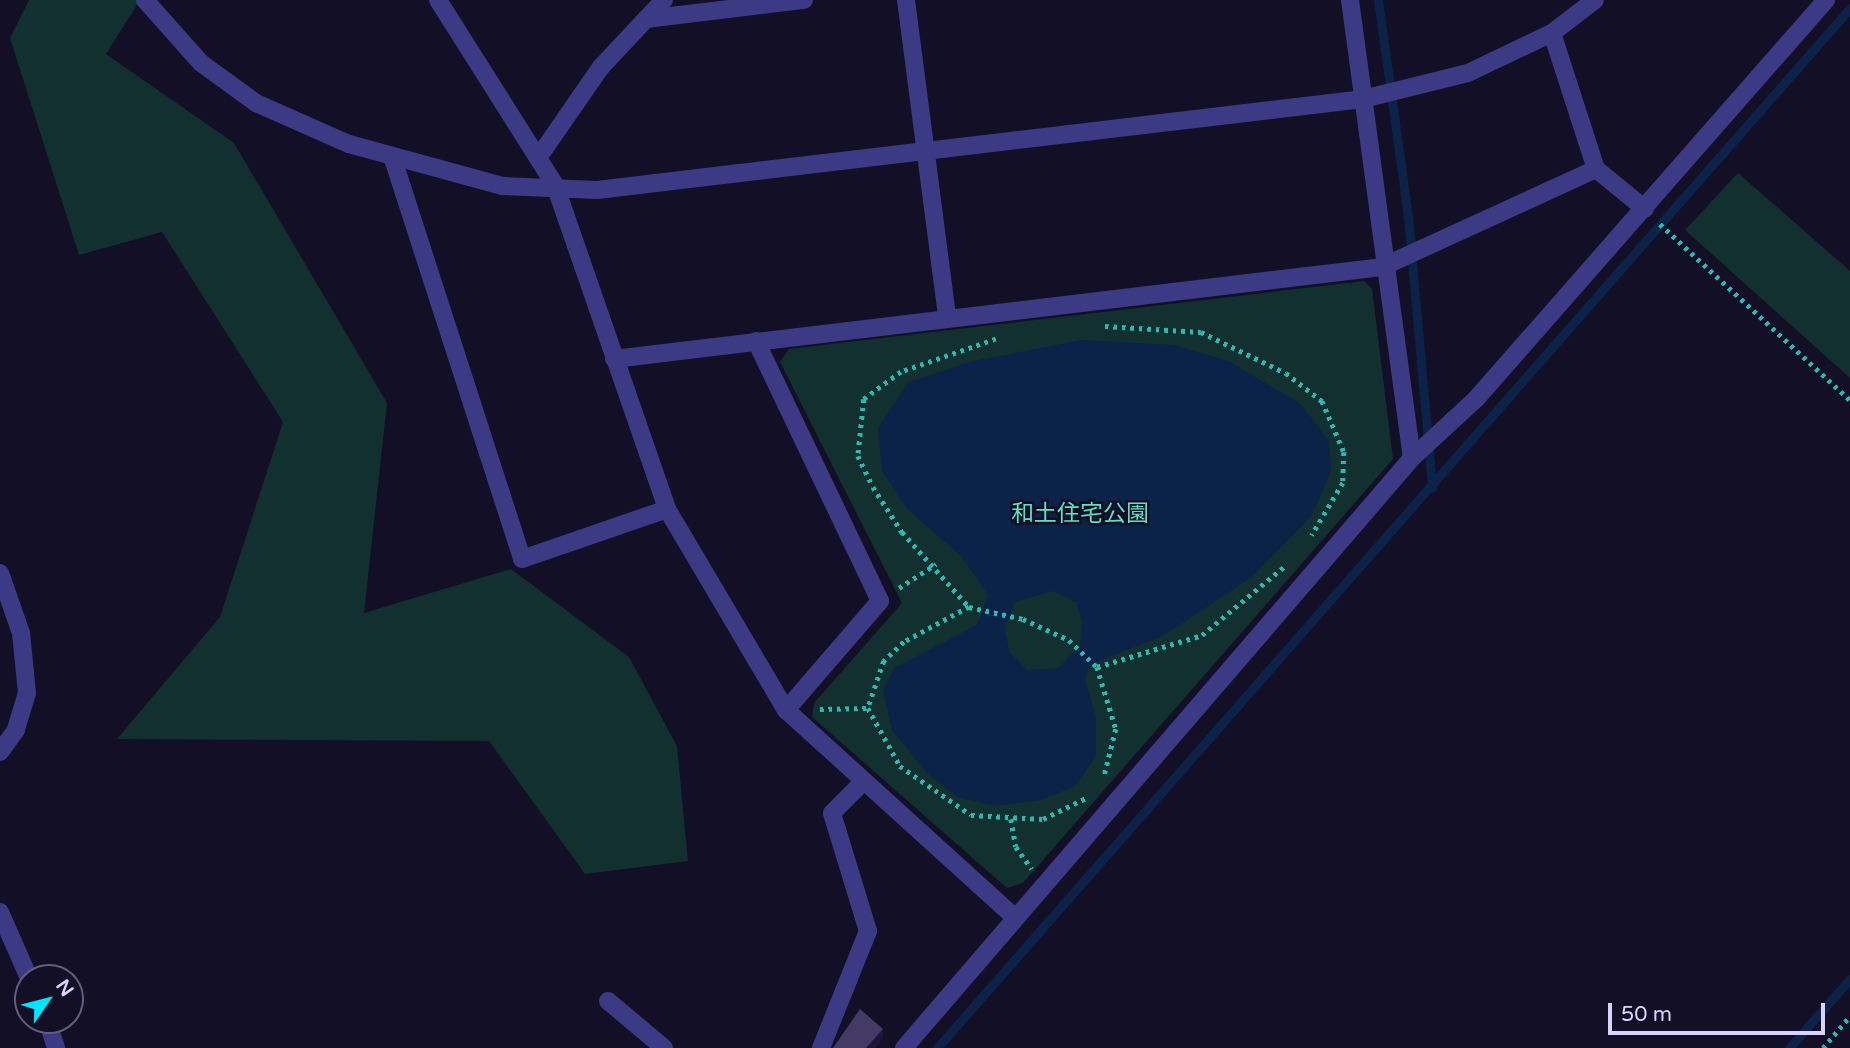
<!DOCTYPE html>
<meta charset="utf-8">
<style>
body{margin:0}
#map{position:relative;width:1850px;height:1048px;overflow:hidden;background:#130f26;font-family:"Varela Round","Noto Sans JP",sans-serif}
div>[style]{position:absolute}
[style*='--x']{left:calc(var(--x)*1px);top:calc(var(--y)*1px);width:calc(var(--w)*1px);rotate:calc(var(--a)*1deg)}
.green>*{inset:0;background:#12302f}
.water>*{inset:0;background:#0c2248}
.stream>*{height:9px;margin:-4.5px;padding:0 4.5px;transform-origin:4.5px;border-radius:4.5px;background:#0c2248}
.path>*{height:4.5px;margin-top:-2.25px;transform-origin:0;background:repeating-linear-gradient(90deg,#2fb8b0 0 3.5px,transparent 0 8.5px)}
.minor>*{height:18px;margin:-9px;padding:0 9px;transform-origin:9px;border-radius:9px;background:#3d3a85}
.shaded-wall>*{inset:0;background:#1d163a}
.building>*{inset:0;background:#433a66}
span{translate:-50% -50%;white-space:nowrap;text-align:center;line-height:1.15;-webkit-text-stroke:5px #130f26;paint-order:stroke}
.park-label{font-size:23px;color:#5fe0c0}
.north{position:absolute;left:14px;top:964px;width:70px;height:70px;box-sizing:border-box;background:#130f26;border:2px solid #625e7d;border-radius:50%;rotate:55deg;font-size:19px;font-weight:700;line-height:28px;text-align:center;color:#d9d4ff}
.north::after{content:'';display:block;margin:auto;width:24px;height:32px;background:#00e5ff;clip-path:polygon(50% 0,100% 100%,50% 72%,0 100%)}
.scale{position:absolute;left:1608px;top:1003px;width:217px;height:32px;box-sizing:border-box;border:4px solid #d9d4ff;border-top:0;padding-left:9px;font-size:21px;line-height:24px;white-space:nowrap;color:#d9d4ff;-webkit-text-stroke:5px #130f26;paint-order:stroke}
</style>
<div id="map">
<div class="green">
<i style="clip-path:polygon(29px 0,140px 0,106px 54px,234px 143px,387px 403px,364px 613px,511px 569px,629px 657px,677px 746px,688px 861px,585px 874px,489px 741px,117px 739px,220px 617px,283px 422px,162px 232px,79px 255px,10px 38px)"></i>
<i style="clip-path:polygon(1738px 173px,1850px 271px,1850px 378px,1685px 230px)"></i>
<i style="clip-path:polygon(1364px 281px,1372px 289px,1393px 459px,1023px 883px,1007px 888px,812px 717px,814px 703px,902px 603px,780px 362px,789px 349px)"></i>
</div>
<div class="water">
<i style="clip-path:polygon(evenodd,1082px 340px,1174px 345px,1228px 361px,1301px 404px,1329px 441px,1331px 471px,1312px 515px,1252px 577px,1163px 636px,1091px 664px,1085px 679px,1096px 717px,1096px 756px,1075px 786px,1041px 800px,996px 806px,957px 797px,926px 772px,892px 730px,883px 691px,894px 668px,977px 625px,988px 595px,962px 557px,906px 508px,882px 471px,878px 428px,909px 382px,969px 362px,1082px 340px,1052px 591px,1076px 602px,1082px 621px,1080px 646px,1058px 668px,1028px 670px,1009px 652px,1005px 627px,1015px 602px,1052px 591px)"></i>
</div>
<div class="stream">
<i style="--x:1378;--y:0;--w:219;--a:82.1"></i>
<i style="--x:1408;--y:217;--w:272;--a:84.9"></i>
<i style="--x:937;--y:1048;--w:1384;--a:-48.72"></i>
<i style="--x:1789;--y:1048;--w:92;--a:-48.5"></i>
</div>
<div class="path">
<i style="--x:1660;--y:224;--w:259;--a:42.8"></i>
<i style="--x:1105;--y:326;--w:96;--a:3.6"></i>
<i style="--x:1201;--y:332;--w:94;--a:25.8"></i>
<i style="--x:1286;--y:373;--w:46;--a:37.9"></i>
<i style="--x:1322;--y:401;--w:56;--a:66.7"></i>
<i style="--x:1344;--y:452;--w:31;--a:92"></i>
<i style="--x:1343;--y:483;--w:61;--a:120.8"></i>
<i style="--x:996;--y:339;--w:101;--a:160.8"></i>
<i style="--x:901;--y:372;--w:46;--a:143.9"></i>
<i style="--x:864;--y:399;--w:57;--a:96"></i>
<i style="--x:858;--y:456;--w:34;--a:64"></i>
<i style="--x:873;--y:487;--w:54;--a:57.2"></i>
<i style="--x:902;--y:532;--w:101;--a:48.2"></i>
<i style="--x:969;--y:607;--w:74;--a:151.7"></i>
<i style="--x:904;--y:642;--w:28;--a:136"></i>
<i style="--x:884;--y:661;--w:50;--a:108.8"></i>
<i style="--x:868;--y:708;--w:66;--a:61.1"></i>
<i style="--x:900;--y:766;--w:86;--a:34.6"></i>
<i style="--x:971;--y:815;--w:72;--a:3.2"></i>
<i style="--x:1043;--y:819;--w:50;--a:-26.1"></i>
<i style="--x:899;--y:588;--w:44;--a:-33"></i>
<i style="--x:969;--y:607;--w:55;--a:12.5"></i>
<i style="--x:1023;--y:619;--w:51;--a:24.5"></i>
<i style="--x:1069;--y:640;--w:39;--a:44"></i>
<i style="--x:1097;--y:667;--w:65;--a:73"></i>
<i style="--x:1116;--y:729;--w:49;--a:104"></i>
<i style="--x:1097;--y:667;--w:110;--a:-16.9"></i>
<i style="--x:1202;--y:635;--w:109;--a:-39.8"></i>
<i style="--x:820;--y:709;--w:48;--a:-1.2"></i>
<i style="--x:1011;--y:819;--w:28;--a:80"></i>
<i style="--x:1016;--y:847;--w:27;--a:54"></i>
<i style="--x:1823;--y:1048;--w:42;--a:-49.8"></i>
</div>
<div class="minor">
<i style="--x:145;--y:0;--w:84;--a:48.4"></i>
<i style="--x:201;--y:63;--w:68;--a:36"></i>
<i style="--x:256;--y:103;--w:102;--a:23.8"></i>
<i style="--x:349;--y:144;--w:160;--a:15.3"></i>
<i style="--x:503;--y:186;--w:94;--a:2.4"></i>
<i style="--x:597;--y:190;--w:771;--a:-6.77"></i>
<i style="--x:1363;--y:99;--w:108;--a:-13.9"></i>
<i style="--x:1468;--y:73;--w:93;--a:-25.5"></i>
<i style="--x:1552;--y:33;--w:54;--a:-37.5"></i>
<i style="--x:438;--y:0;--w:219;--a:57.7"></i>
<i style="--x:555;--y:185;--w:343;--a:70.9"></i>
<i style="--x:667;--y:509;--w:234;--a:59.4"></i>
<i style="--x:786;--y:710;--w:308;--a:42.2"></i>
<i style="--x:906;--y:0;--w:319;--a:82.6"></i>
<i style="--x:1350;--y:0;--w:462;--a:82.3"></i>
<i style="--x:646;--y:19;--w:159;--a:-6.9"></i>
<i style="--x:1552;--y:33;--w:143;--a:72.1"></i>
<i style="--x:1596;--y:169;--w:63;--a:39.2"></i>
<i style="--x:538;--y:158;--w:111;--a:-55.3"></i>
<i style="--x:601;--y:67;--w:92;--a:-46.8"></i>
<i style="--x:393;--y:159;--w:420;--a:72.1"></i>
<i style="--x:522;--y:559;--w:153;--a:-19"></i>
<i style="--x:756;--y:341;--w:288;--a:64.5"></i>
<i style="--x:880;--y:601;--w:144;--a:130.8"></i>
<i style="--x:614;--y:359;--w:773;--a:-6.83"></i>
<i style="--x:1382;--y:267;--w:235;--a:-24.6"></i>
<i style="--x:0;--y:573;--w:64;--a:70.7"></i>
<i style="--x:21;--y:633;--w:60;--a:84.3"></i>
<i style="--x:27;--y:693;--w:39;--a:107"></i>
<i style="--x:16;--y:730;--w:27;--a:126"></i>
<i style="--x:0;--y:912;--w:72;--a:66.3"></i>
<i style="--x:608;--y:1001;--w:73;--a:40"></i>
<i style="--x:47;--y:1020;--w:29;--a:72"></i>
<i style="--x:821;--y:1048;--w:126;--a:-68.1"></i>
<i style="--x:868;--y:931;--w:123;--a:-107"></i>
<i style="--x:832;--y:813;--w:45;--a:-45"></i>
<i style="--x:904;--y:1048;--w:779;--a:-49.27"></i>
<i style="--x:1412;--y:458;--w:87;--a:-42.7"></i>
<i style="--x:1476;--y:399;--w:531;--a:-48.74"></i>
</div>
<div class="shaded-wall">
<i style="clip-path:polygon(883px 1029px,883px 1038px,875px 1048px,866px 1048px)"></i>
</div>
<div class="building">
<i style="clip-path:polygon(860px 1009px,883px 1029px,866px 1048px,833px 1048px)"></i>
</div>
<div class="park-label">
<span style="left:1080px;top:514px">和土住宅公園</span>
</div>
<div class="north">N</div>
<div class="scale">50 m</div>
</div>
